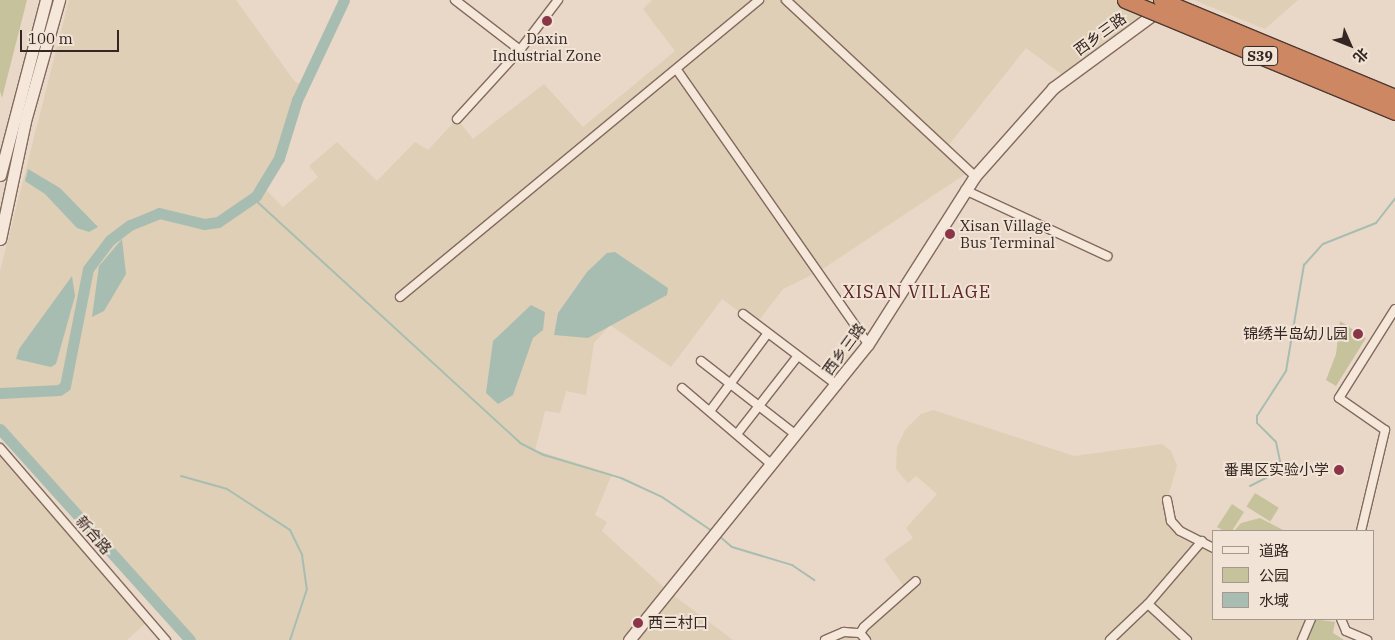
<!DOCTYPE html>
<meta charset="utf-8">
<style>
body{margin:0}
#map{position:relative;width:1395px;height:640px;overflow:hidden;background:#e9d8c7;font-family:"IBM Plex Serif","Noto Sans SC",serif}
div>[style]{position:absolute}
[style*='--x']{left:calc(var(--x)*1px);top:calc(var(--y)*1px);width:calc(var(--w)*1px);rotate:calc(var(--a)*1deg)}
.farmland>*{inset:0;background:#decfb6}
.green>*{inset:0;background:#c6c29c;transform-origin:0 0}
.water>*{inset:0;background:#a8bdb2}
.stream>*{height:2px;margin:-1px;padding:0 1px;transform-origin:1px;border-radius:1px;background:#a8bdb2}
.river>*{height:11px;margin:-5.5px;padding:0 5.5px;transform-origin:5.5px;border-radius:5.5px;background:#a8bdb2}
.roads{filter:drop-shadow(1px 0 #826a5f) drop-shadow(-1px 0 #826a5f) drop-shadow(0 1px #826a5f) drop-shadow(0 -1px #826a5f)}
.street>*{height:8px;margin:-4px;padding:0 4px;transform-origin:4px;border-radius:4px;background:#f5e7d9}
.secondary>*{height:11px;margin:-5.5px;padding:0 5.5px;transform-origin:5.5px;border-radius:5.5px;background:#f5e7d9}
.bridges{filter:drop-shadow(1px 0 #513a32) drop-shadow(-1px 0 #513a32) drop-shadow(0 1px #513a32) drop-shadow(0 -1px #513a32)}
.highway-bridge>*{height:15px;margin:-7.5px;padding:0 7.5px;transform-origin:7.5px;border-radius:7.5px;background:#cd8863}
.dots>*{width:14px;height:14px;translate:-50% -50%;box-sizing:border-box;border:2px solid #f1e4d6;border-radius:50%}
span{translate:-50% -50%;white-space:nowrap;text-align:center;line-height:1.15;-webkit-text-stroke:4px #f1e4d6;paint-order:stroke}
.shield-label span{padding:1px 4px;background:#f1e4d6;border:1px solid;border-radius:4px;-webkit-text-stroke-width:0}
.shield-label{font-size:14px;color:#352621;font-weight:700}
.street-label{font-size:15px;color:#352621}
.poi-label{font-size:15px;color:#352621}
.left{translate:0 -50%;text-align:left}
.right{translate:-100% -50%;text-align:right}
.quarter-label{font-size:18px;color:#5c2525;letter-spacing:1px}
.legend{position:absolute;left:1212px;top:530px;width:162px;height:90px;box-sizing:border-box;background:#f1e4d6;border:1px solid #a6988e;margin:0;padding:6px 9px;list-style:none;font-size:15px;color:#352621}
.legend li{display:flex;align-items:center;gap:10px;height:25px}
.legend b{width:25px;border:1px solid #a6988e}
.north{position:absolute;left:1325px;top:20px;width:50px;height:50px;-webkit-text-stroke:4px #f1e4d6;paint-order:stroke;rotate:134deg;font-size:14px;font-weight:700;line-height:20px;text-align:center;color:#352621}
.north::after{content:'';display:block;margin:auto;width:18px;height:22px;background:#352621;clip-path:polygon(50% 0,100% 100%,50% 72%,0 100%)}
.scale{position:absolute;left:20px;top:30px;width:99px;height:22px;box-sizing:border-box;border:2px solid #352621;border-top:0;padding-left:6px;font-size:15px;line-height:18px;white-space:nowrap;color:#352621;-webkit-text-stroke:4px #f1e4d6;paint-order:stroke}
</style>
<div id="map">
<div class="farmland">
<i style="clip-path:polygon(69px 0,236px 0,295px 82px,303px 85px,279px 158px,263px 187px,283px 207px,318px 177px,309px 166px,337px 142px,377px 181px,415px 142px,428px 150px,457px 119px,473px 139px,544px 84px,583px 127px,675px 51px,643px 9px,652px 0,1173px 0,1072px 82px,1026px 48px,948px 146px,973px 169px,818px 272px,783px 289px,756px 324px,722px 299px,671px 367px,610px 325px,594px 343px,586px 395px,566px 391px,560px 413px,545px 411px,535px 450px,612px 474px,595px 515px,607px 522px,602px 531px,669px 592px,733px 640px,192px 640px,0 429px,0 394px,34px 392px,0 393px,0 271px)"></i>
<i style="clip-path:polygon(1194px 0,1298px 0,1265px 29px)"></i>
<i style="clip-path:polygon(933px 410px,1074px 456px,1162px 444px,1171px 451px,1177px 466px,1167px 500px,1171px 521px,1214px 548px,1214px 619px,1314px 619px,1305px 640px,825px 640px,860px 633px,905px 588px,884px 559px,913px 538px,906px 528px,937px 494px,916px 476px,908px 483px,896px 469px,897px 447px,905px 430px,921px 414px)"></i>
<i style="clip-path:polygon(0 448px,149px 620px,127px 640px,0 640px)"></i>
</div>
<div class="green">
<i style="clip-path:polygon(0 0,27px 0,2px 98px,0 91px)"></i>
<i style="clip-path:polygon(1340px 321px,1366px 338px,1336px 386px,1326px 380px,1336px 354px)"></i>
<i style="left:1255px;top:493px;width:28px;height:16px;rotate:32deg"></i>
<i style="clip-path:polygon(1232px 504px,1244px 512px,1232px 531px,1224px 531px,1217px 527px)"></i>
<i style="clip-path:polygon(1260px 518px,1285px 531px,1234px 531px,1241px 523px)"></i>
<i style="clip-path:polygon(1314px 619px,1335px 622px,1333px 633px,1344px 640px,1305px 640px)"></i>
</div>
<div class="water">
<i style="clip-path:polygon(28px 169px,60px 188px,98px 227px,89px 232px,77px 228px,45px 194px,25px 181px)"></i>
<i style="clip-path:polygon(122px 239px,126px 274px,104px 311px,92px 317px,99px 266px)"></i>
<i style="clip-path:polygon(615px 252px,668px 288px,667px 295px,588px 338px,554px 335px,558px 313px,587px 272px,607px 253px)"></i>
<i style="clip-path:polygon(72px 276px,75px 296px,56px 364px,51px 367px,16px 359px,19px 349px)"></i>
<i style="clip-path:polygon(531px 305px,545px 312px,543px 330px,533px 338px,513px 395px,498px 404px,486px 393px,493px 341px)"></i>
</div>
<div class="stream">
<i style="--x:253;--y:198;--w:362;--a:42.5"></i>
<i style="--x:520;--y:443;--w:27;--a:27"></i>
<i style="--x:544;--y:455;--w:80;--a:16.6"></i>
<i style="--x:621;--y:478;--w:45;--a:24.9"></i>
<i style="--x:662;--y:497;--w:60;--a:34.2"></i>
<i style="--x:181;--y:476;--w:48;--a:15.8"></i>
<i style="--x:227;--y:489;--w:75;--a:33.1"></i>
<i style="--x:290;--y:530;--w:28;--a:64"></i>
<i style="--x:302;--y:555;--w:34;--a:82"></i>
<i style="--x:307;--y:589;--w:54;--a:108.4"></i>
<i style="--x:1250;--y:486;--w:25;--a:-27"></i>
<i style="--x:1272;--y:475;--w:16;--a:-60"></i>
<i style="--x:1280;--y:461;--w:19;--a:-102"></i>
<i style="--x:1276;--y:442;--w:27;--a:-135"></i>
<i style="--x:1257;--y:423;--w:7;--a:-90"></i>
<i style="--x:1257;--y:416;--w:54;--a:-57.2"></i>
<i style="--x:1286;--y:371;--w:108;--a:-80.4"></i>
<i style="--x:1304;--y:265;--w:28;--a:-48"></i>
<i style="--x:1323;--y:244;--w:57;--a:-21.6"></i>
<i style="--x:1376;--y:223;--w:31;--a:-52"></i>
<i style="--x:718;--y:535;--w:18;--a:41"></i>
<i style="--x:732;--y:547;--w:63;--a:16.7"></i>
<i style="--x:792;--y:565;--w:27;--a:34"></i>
</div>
<div class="river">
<i style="--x:0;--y:393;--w:59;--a:-2.9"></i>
<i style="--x:59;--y:390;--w:7;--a:-34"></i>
<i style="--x:65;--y:386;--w:119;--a:-78.9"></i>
<i style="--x:88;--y:269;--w:36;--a:-53"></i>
<i style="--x:110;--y:240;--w:25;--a:-37"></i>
<i style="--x:130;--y:225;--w:31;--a:-22"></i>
<i style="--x:159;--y:213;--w:46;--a:13.7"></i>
<i style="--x:204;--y:224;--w:14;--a:-8"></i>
<i style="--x:218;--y:222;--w:46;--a:-34.4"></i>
<i style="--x:256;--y:196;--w:44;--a:-58.8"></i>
<i style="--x:279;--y:158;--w:61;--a:-72.8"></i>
<i style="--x:297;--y:100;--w:110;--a:-64.8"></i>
<i style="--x:0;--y:429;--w:284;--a:48"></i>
</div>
<div class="roads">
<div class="street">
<i style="--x:455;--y:0;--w:82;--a:37.6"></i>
<i style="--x:786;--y:0;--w:258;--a:43"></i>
<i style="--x:677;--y:70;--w:334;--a:55.1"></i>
<i style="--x:457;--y:119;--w:93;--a:-47.6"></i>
<i style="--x:520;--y:50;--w:63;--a:-52.8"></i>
<i style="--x:965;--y:190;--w:157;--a:24.9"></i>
<i style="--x:400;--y:297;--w:466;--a:-39.6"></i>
<i style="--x:743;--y:314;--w:118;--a:37.1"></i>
<i style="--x:701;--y:361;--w:120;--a:37.9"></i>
<i style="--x:682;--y:388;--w:117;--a:40.5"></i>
<i style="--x:710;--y:411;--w:97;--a:-53.4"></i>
<i style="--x:737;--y:434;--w:98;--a:-52.1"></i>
<i style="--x:0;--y:448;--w:254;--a:49.2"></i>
<i style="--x:1167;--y:500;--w:21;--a:79"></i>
<i style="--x:1171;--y:521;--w:13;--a:48"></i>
<i style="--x:1180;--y:531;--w:38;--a:27"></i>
<i style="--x:1361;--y:531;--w:104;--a:-76.6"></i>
<i style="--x:1385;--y:430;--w:56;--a:-145.2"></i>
<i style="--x:1339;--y:398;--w:105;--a:-57.8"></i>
<i style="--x:1148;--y:604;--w:53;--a:42.7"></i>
<i style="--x:1341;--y:619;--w:13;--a:67"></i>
<i style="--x:1346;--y:631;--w:23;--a:23"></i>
<i style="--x:825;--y:640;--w:21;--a:-23"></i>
<i style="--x:844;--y:632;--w:16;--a:4"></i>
<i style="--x:866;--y:640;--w:9;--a:-131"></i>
<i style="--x:860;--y:633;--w:7;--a:-56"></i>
<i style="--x:864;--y:627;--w:69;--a:-41.5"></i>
<i style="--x:1110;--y:640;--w:52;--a:-43.5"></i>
<i style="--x:1148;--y:604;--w:83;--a:-49.4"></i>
<i style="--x:1302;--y:640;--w:23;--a:-67"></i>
</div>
<div class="secondary">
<i style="--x:0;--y:175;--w:181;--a:-75.3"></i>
<i style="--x:0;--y:239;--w:121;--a:-78"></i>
<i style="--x:25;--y:121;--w:126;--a:-74.3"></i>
<i style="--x:629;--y:640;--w:380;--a:-51.1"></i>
<i style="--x:868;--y:344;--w:199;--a:-57.5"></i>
<i style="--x:975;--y:176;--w:118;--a:-48.4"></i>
<i style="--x:1053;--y:88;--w:132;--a:-36.3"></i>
</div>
</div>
<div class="bridges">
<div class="highway-bridge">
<i style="--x:1125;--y:0;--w:292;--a:22.5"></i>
<i style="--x:1161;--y:0;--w:253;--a:22.5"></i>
</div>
</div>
<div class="dots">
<i style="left:547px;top:21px;background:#8a3648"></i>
<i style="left:950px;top:234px;background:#8a3648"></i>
<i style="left:1358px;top:334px;background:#8a3648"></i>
<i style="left:1339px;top:470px;background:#8a3648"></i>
<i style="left:638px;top:623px;background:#8a3648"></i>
</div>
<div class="shield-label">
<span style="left:1260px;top:56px">S39</span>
</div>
<div class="street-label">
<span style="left:1100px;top:34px;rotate:-36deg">西乡三路</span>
<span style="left:844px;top:349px;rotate:-54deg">西乡三路</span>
<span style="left:94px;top:535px;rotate:49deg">新合路</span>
</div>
<div class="poi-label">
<span style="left:547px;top:47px">Daxin<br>Industrial Zone</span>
<span class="left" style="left:960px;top:234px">Xisan Village<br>Bus Terminal</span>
<span class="right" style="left:1348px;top:334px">锦绣半岛幼儿园</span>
<span class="right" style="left:1329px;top:470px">番禺区实验小学</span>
<span class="left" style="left:648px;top:623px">西三村口</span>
</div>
<div class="quarter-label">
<span style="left:917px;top:292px">XISAN VILLAGE</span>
</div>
<ul class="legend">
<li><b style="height:6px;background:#f5e7d9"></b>道路</li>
<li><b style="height:14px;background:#c6c29c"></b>公园</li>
<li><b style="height:14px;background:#a8bdb2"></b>水域</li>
</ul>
<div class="north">北</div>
<div class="scale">100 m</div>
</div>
